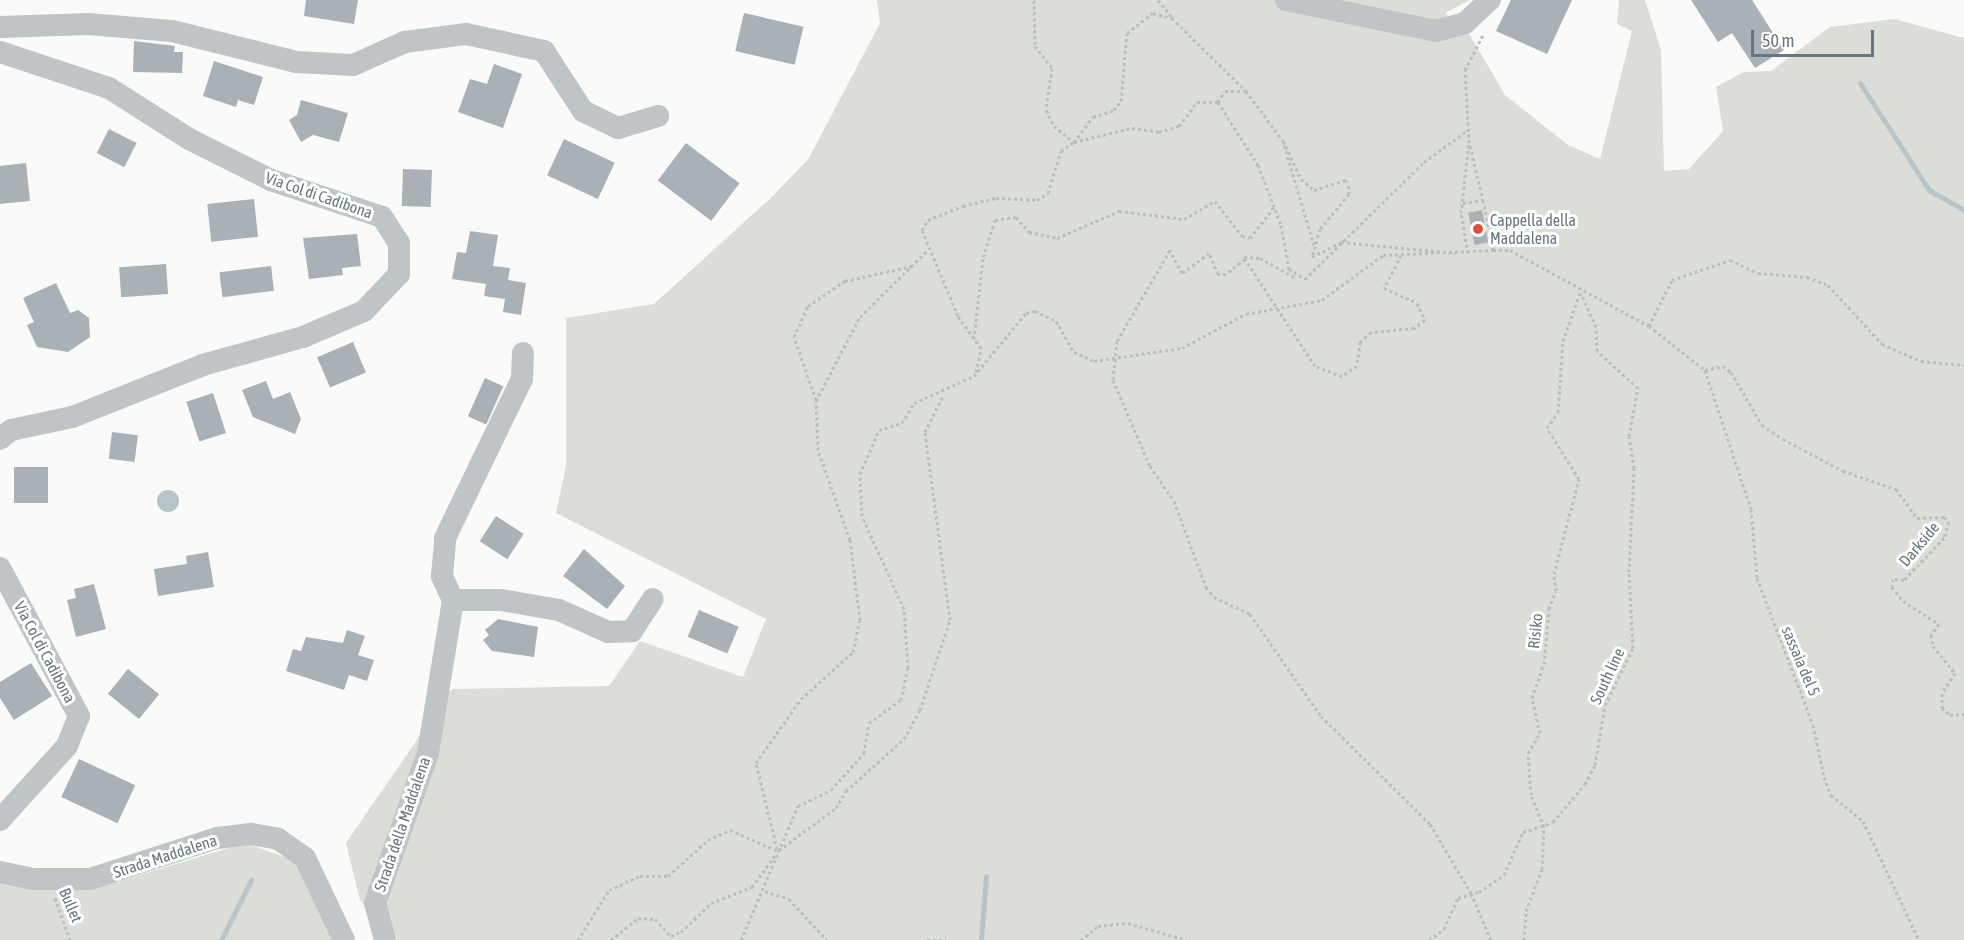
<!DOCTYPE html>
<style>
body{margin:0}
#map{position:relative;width:1964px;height:940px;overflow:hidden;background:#fafaf8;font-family:"Asap Condensed",sans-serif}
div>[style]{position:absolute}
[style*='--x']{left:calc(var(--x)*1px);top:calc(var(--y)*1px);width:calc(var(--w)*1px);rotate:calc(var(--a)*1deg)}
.green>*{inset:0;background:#daded7}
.water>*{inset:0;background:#b8c5c8}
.round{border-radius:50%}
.stream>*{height:5px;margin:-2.5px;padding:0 2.5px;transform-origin:2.5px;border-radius:2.5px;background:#b8c5c8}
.building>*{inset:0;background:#a9b1b6;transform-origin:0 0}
.path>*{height:3px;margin-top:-1.5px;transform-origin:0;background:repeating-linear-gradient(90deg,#babec0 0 3px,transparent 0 6px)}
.minor>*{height:22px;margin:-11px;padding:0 11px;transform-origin:11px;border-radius:11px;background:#bfc4c7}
.dots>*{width:16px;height:16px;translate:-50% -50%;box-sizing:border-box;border:3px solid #fff;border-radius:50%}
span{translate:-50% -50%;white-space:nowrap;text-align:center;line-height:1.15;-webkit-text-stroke:6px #fff;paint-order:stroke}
.street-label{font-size:16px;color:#667780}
.poi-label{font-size:16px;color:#667780}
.left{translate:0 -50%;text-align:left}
.scale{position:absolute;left:1751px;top:30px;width:123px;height:27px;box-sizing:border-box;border:3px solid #667780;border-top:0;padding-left:8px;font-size:18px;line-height:21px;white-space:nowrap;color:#667780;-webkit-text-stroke:4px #fff;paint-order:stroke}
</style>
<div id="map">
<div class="green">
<i style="clip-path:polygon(877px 0,1470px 0,1445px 13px,1470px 35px,1505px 95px,1568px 145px,1600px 159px,1632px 31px,1617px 24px,1619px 0,1645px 0,1661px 50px,1664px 171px,1689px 169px,1723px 131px,1716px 87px,1744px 72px,1771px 71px,1830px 27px,1894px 19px,1964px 38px,1964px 940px,398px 940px,360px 900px,346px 843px,452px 689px,609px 686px,640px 641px,743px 677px,766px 619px,556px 513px,566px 466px,566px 318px,654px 304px,774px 195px,809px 158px,880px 23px)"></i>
<i style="clip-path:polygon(245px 843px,290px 859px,313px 885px,336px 940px,0 940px,0 882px,29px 888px,117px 882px)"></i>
</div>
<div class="water">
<i class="round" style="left:157px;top:490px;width:22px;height:22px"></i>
</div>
<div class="stream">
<i style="--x:1860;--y:83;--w:127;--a:57.2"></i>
<i style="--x:1929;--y:190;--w:40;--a:29.7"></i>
<i style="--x:221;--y:940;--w:67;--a:-63.4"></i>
<i style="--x:981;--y:940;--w:64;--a:-85.5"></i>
</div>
<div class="building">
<i style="clip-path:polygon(306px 0,358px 0,354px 24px,304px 16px)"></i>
<i style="clip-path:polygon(1511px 0,1572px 0,1547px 54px,1496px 31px)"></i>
<i style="clip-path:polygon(1691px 0,1752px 0,1784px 50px,1755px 68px,1732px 33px,1718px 42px)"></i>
<i style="left:744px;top:13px;width:61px;height:39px;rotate:13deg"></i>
<i style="clip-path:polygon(134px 41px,175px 46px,174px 52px,183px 52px,182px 73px,133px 72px)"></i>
<i style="clip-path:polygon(214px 61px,263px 77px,254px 105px,238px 100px,236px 107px,203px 96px)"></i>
<i style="clip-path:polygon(494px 64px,522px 74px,503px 128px,458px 112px,470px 79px,487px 84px)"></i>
<i style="clip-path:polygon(301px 100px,348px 113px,339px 142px,313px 135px,301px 142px,289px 120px,297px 115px)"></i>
<i style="left:109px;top:129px;width:31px;height:27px;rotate:27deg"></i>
<i style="left:564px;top:139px;width:56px;height:40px;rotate:25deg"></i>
<i style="left:686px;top:143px;width:67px;height:47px;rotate:37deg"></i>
<i style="clip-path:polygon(26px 163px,30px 201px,0 204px,0 166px)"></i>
<i style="left:403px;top:169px;width:29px;height:37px;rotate:2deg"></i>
<i style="left:254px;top:199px;width:38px;height:47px;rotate:84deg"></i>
<i style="left:1482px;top:210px;width:33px;height:14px;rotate:79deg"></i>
<i style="clip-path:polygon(470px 231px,498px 235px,493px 266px,510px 268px,508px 280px,526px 283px,521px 315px,503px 312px,505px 299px,484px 296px,486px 284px,452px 279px,457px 252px,466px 253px)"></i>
<i style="clip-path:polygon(357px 234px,361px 266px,342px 268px,343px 275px,309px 279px,303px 238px)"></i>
<i style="left:166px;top:264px;width:30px;height:47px;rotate:86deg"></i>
<i style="left:271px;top:266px;width:25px;height:52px;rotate:83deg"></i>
<i style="clip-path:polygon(56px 283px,70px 313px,78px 310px,89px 318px,90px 337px,68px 352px,37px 347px,27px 325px,34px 322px,23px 298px)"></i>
<i style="left:353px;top:342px;width:33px;height:39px;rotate:67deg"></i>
<i style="left:485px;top:378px;width:20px;height:42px;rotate:24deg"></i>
<i style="clip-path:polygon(266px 381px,273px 399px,290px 392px,301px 419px,295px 434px,253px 417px,242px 390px)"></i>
<i style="left:213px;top:393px;width:42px;height:28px;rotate:72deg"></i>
<i style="left:112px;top:432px;width:26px;height:27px;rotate:7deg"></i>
<i style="left:48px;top:467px;width:36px;height:34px;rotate:90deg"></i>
<i style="left:496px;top:516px;width:33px;height:30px;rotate:33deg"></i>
<i style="clip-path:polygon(584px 549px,625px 586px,607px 609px,563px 576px)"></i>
<i style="clip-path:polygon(208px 552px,214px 587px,158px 596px,154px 569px,187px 564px,186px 556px)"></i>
<i style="clip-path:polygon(94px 584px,106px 629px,76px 637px,67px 600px,76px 598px,74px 589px)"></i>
<i style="left:699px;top:610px;width:43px;height:29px;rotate:23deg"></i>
<i style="clip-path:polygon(498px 619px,538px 627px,534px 657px,492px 651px,483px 640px,489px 635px,485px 630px)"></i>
<i style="clip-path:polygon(347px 630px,365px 636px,358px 655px,374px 660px,367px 681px,349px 675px,344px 690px,286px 671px,293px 649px,301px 651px,306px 637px,343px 643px)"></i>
<i style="clip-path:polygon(31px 663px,52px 696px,14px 720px,0 698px,0 682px)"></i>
<i style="left:128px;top:669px;width:40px;height:32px;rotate:39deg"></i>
<i style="left:79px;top:759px;width:62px;height:42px;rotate:25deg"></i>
</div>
<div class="path">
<i style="--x:1034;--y:0;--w:46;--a:88.8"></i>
<i style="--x:1035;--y:46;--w:28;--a:52"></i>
<i style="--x:1052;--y:68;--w:42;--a:98.1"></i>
<i style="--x:1046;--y:110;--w:18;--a:63"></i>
<i style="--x:1054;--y:126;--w:26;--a:39"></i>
<i style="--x:1074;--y:142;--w:31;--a:-53"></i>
<i style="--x:1093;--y:117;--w:22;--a:-18"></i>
<i style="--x:1114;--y:110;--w:11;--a:-52"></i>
<i style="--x:1121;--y:101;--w:68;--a:-85"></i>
<i style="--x:1127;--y:33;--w:33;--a:-38"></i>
<i style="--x:1153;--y:13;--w:20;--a:15"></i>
<i style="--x:1172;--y:18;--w:104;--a:44.6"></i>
<i style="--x:1246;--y:91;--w:62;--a:53.5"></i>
<i style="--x:1283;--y:141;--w:42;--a:64.7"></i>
<i style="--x:1301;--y:179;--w:17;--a:40"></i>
<i style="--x:1314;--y:190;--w:33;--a:-18"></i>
<i style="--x:1345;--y:180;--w:6;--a:51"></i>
<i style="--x:1349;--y:185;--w:9;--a:90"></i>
<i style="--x:1349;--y:194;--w:45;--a:129.6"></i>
<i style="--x:1320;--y:229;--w:29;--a:106"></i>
<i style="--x:1312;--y:257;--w:33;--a:-27"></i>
<i style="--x:1341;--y:242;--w:115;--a:5.5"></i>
<i style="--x:1158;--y:0;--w:21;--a:51"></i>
<i style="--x:1218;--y:102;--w:13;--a:-58"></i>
<i style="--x:1225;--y:91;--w:19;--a:0"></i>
<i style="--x:1284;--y:145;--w:104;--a:73.3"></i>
<i style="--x:1470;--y:146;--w:56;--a:76.5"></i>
<i style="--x:1463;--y:203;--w:20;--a:-9"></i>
<i style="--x:1483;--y:200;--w:51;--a:78.7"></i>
<i style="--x:1468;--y:253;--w:41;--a:-99.9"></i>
<i style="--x:1461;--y:213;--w:70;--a:-83.5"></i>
<i style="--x:1469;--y:143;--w:73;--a:-93.1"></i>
<i style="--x:1465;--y:70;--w:42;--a:-62.8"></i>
<i style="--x:1401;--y:255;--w:37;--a:117"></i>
<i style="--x:1384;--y:288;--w:36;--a:24"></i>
<i style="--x:1417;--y:303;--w:19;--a:65"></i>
<i style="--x:1425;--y:320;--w:14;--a:144"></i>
<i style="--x:1414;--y:328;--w:43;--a:174.7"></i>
<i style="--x:1371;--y:332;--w:15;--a:138"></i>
<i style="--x:1360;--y:342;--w:24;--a:97"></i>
<i style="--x:1357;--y:366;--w:18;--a:146"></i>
<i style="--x:1342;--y:376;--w:29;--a:-160"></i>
<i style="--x:1315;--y:366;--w:128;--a:-123.2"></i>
<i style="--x:1245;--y:259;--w:24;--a:142"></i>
<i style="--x:1226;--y:274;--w:8;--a:180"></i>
<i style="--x:1218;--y:274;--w:23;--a:-113"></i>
<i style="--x:1209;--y:253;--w:34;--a:143"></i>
<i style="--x:1182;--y:273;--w:26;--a:-118"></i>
<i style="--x:1170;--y:250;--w:105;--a:120.2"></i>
<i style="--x:1117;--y:341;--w:39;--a:96"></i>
<i style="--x:1113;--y:380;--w:94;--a:66.7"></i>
<i style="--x:1150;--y:466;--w:42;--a:55.6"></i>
<i style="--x:1174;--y:501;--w:92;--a:69.6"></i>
<i style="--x:1206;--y:587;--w:13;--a:51"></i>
<i style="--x:1214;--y:597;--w:40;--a:25"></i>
<i style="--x:1250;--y:614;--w:124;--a:55.2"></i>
<i style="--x:1321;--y:716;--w:153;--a:44.7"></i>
<i style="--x:1430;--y:824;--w:80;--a:59.3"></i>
<i style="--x:1471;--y:893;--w:51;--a:66.9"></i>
<i style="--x:1244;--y:257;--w:16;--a:4"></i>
<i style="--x:1260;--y:258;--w:41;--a:29.1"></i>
<i style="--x:1649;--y:326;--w:51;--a:-63.4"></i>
<i style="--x:1672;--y:280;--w:61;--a:-19"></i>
<i style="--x:1730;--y:260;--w:31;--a:25"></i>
<i style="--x:1758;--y:273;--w:49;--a:4.7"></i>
<i style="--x:1807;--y:277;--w:22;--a:21"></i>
<i style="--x:1828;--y:285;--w:80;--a:47.5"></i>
<i style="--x:1882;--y:344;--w:43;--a:23.6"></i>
<i style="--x:1921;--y:361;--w:43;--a:5.3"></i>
<i style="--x:974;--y:339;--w:82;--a:-83.7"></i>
<i style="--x:983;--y:257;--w:39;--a:-72"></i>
<i style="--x:995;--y:220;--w:21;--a:-8"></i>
<i style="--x:1016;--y:217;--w:20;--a:49"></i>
<i style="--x:1029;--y:232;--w:29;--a:12"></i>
<i style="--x:1057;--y:238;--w:68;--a:-23.5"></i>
<i style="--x:1119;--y:211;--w:65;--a:7"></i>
<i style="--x:1184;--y:219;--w:36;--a:-30"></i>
<i style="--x:1215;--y:201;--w:44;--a:52.4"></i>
<i style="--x:1242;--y:236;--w:8;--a:14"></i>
<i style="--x:1250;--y:238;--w:41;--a:-52"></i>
<i style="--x:1705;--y:370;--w:18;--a:-13"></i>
<i style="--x:1723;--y:366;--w:10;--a:37"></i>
<i style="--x:1731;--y:372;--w:61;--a:59.7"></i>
<i style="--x:1762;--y:425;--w:25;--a:34"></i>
<i style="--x:1783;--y:439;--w:68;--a:28.1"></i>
<i style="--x:1843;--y:471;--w:56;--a:18.8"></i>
<i style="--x:1896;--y:489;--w:36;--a:54"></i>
<i style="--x:1917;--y:518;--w:27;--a:-2"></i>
<i style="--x:1944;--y:517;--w:7;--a:45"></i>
<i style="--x:1949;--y:522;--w:17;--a:107"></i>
<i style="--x:1944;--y:538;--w:58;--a:133.6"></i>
<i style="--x:1904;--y:580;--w:11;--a:-175"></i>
<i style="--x:1893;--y:579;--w:8;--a:97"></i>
<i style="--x:1892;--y:587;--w:18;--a:52"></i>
<i style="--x:1903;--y:601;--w:43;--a:32.6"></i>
<i style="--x:1939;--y:624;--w:14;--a:126"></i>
<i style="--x:1931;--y:635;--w:11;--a:80"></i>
<i style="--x:1933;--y:646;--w:35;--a:51"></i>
<i style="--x:1955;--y:673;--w:24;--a:123"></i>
<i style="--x:1942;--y:693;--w:15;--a:90"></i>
<i style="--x:1942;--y:708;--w:11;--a:41"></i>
<i style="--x:1950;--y:715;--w:14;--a:-4"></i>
<i style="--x:976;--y:372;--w:25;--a:-78"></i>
<i style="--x:981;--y:348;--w:39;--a:-126"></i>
<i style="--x:958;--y:316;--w:93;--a:-112.7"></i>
<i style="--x:922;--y:230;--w:12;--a:-59"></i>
<i style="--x:928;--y:220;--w:38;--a:-22"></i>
<i style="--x:963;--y:206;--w:34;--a:-14"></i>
<i style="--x:996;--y:198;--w:41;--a:2.8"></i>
<i style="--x:1037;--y:200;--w:13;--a:-32"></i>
<i style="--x:1048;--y:193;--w:44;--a:-72.8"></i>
<i style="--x:1061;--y:151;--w:16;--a:-35"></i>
<i style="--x:1074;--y:142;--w:60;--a:-13.6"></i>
<i style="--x:1132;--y:128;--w:27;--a:8"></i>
<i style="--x:1159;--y:132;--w:21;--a:-17"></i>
<i style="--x:1179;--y:126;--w:30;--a:-53"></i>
<i style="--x:1197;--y:102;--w:21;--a:0"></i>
<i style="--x:1218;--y:102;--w:75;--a:57.6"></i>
<i style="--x:1258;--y:165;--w:64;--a:69"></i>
<i style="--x:1281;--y:225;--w:45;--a:79.7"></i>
<i style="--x:1289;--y:269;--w:19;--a:32"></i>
<i style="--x:1305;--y:279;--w:167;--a:-44.5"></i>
<i style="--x:1424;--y:162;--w:54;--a:-36"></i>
<i style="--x:816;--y:400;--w:67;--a:-109.2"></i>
<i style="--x:794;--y:337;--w:34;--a:-66"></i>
<i style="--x:808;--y:306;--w:45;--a:-34"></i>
<i style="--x:845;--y:281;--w:69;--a:-12.6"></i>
<i style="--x:777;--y:849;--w:89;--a:-103.7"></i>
<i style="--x:756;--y:763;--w:78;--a:-54.9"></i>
<i style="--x:801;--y:699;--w:70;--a:-42.1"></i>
<i style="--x:853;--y:652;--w:33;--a:-78"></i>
<i style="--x:860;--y:620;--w:81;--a:-97.1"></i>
<i style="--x:850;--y:540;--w:96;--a:-109.6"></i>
<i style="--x:818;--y:450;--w:49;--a:-92.3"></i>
<i style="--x:816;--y:401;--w:95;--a:-62.4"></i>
<i style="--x:860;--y:317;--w:95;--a:-44.6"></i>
<i style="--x:779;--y:850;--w:71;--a:-36.4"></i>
<i style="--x:836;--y:808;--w:20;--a:-60"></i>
<i style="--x:846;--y:791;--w:78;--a:-41.9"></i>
<i style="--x:904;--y:739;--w:33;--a:-61"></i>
<i style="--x:920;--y:710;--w:95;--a:-71.6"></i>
<i style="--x:950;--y:620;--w:190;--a:-97.6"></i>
<i style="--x:925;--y:432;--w:42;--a:-63.4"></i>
<i style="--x:765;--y:891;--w:25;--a:18"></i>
<i style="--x:789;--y:899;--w:56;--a:47.2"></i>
<i style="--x:55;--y:898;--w:45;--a:70.3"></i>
<i style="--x:578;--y:940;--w:59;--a:-58.2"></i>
<i style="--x:609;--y:890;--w:34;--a:-24"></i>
<i style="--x:640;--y:876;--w:28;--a:0"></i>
<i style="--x:668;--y:876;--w:54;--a:-42"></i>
<i style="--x:708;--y:840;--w:24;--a:-24"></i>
<i style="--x:730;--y:830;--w:52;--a:23.6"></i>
<i style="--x:611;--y:940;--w:35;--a:-39"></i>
<i style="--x:638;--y:918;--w:17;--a:3"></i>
<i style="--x:655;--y:919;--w:23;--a:47"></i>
<i style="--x:671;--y:936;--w:11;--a:-22"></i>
<i style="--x:681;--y:932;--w:42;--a:-44"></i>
<i style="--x:711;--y:903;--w:44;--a:-21.3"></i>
<i style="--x:752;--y:887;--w:39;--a:-54"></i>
<i style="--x:741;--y:940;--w:146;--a:-67"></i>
<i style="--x:798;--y:806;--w:37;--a:-26"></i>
<i style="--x:831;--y:790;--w:50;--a:-48.3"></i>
<i style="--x:864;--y:753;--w:30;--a:-81"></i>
<i style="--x:869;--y:723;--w:39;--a:-36"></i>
<i style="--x:901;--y:700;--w:33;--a:-78"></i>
<i style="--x:908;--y:668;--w:59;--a:-93.9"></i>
<i style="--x:904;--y:609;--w:102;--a:-114.3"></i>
<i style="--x:862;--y:516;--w:42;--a:-92.7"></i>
<i style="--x:860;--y:474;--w:48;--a:-66.6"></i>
<i style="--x:879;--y:430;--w:24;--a:-17"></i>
<i style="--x:902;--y:423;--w:23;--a:-59"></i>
<i style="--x:914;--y:403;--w:66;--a:-24.2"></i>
<i style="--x:974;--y:376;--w:82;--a:-50.5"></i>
<i style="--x:1026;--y:313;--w:9;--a:-13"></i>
<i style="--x:1035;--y:311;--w:23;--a:25"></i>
<i style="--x:1056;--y:321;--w:36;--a:60"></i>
<i style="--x:1074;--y:352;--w:22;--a:24"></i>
<i style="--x:1094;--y:361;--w:89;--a:-8.4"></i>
<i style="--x:1182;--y:348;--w:72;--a:-28"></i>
<i style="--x:1246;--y:314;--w:77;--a:-10.4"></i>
<i style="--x:1322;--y:300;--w:76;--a:-36.4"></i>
<i style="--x:1383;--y:255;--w:110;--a:-2.6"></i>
<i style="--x:1493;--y:250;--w:17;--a:0"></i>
<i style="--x:1510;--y:250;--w:158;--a:28.7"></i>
<i style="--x:1649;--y:326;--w:71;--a:38.2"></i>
<i style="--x:1705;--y:370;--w:146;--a:71.7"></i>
<i style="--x:1751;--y:509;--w:69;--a:85"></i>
<i style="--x:1757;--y:578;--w:157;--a:69.1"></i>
<i style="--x:1813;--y:725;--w:53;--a:78.1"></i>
<i style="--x:1824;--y:777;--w:19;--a:69"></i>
<i style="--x:1831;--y:795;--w:41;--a:39.1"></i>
<i style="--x:1863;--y:821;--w:132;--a:64.8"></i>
<i style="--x:927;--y:940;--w:19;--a:0"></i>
<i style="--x:1081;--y:940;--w:22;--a:-39"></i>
<i style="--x:1098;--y:926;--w:30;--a:-6"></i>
<i style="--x:1128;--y:923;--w:61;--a:16.1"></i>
<i style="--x:1429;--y:940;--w:19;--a:-36"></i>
<i style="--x:1444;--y:929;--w:34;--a:-66"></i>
<i style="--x:1458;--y:898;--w:22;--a:-16"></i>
<i style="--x:1479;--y:892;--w:30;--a:-34"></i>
<i style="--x:1504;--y:875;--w:47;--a:-66.2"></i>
<i style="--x:1523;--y:832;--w:32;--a:-18"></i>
<i style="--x:1553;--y:822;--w:50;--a:-49.9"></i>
<i style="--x:1585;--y:784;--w:21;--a:-62"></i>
<i style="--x:1595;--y:765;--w:61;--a:-80.5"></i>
<i style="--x:1605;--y:705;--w:64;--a:-63.8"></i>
<i style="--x:1633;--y:648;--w:76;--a:-93"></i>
<i style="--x:1629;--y:572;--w:104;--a:-87.2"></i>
<i style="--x:1634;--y:468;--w:32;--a:-99"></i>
<i style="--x:1629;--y:436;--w:49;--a:-79.4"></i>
<i style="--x:1638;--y:388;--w:55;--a:-137.9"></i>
<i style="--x:1597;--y:351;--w:24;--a:-92"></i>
<i style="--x:1596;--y:327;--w:37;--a:-114"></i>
<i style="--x:1524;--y:940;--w:29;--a:-86"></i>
<i style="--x:1526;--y:911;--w:45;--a:-69.1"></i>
<i style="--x:1542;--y:869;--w:42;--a:-87.3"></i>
<i style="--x:1544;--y:827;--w:35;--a:-112"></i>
<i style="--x:1531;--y:795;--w:42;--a:-94.1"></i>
<i style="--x:1528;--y:753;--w:23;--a:-59"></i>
<i style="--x:1540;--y:733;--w:36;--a:-103"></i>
<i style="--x:1532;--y:698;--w:36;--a:-71"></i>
<i style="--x:1544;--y:664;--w:55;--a:-84.8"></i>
<i style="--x:1549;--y:609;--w:19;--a:-69"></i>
<i style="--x:1556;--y:591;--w:17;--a:-97"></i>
<i style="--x:1554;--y:574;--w:98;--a:-75.3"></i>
<i style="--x:1579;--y:479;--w:60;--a:-122.1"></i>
<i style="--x:1547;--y:428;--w:19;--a:-55"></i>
<i style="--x:1558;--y:412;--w:71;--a:-86"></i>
<i style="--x:1563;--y:341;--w:51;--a:-70.5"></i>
</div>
<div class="minor">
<i style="--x:1286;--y:0;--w:153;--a:11.7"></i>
<i style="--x:1436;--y:31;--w:30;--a:-15"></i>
<i style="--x:1465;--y:23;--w:34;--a:-43"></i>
<i style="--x:0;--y:27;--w:88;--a:-2"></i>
<i style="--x:88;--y:24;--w:84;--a:4.8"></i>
<i style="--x:172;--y:31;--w:128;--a:14"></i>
<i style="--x:296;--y:62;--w:57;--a:3"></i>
<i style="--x:353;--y:65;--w:57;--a:-23.9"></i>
<i style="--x:405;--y:42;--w:62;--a:-7.5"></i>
<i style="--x:466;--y:34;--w:80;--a:12.3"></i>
<i style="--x:544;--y:51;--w:72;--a:57"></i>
<i style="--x:583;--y:111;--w:39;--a:26"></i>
<i style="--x:618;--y:128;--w:42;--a:-16.7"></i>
<i style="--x:0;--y:52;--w:115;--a:18.3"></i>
<i style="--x:109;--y:88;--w:95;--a:32.5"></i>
<i style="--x:189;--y:139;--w:92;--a:26.6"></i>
<i style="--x:271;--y:180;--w:117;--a:18.4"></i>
<i style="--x:382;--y:217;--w:31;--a:57"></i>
<i style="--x:399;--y:243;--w:31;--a:90"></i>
<i style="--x:399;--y:274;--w:51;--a:133.4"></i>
<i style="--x:364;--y:311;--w:66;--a:156.9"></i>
<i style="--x:303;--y:337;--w:104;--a:164.4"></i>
<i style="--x:203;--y:365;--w:141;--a:158.3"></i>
<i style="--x:72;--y:417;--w:62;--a:168"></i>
<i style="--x:11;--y:430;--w:14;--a:141"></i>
<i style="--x:0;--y:568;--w:168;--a:61.9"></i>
<i style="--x:79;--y:716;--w:32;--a:112"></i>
<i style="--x:67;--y:746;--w:100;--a:132.2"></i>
<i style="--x:453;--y:600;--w:26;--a:-115"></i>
<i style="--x:442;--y:576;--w:38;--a:-85"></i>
<i style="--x:445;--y:538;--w:177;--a:-64.2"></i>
<i style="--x:522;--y:379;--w:26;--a:-88"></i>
<i style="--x:0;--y:872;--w:34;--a:12"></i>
<i style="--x:33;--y:879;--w:57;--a:0"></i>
<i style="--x:90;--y:879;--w:133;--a:-17.9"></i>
<i style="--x:217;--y:838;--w:34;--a:-7"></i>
<i style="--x:251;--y:834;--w:27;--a:10"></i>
<i style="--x:278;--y:839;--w:33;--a:35"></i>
<i style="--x:305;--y:858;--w:91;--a:64.6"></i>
<i style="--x:385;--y:940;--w:38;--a:-105"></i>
<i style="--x:375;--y:903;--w:159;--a:-70.5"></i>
<i style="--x:428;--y:753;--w:155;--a:-80.7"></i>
<i style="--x:453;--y:600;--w:48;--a:0"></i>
<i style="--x:501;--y:600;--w:59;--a:9.8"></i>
<i style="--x:559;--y:610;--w:54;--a:24.2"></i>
<i style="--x:608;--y:632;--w:24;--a:-2"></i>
<i style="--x:632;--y:631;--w:38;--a:-57"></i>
</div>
<div class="dots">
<i style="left:1478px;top:229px;background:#d7533b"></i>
</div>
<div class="street-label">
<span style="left:319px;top:195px;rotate:19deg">Via Col di Cadibona</span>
<span style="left:1919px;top:544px;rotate:-50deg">Darkside</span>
<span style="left:1535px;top:631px;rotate:-84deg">Risiko</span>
<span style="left:45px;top:652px;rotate:62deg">Via Col di Cadibona</span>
<span style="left:1801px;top:661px;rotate:67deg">sassaia del 5</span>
<span style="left:1607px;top:676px;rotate:-65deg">South line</span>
<span style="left:402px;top:824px;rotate:-71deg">Strada della Maddalena</span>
<span style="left:165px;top:856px;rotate:-18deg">Strada Maddalena</span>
<span style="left:71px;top:905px;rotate:67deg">Bullet</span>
</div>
<div class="poi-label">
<span class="left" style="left:1490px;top:229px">Cappella della<br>Maddalena</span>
</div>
<div class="scale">50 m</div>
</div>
